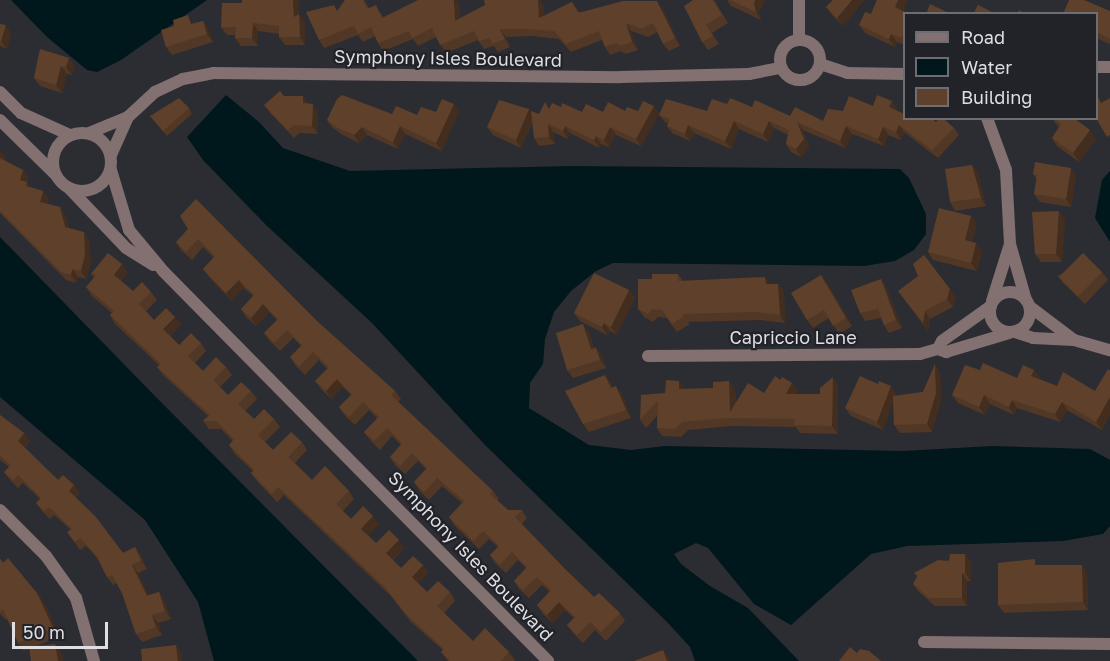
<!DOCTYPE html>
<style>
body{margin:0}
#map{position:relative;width:1110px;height:661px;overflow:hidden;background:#2c2d33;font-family:"Golos Text",sans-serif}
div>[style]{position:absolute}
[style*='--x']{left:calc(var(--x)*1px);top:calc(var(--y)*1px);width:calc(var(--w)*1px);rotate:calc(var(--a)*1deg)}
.water>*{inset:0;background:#00171b}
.street>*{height:12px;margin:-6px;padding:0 6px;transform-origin:6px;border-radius:6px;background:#837070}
.street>.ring{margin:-6px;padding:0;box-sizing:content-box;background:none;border:12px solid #837070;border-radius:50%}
.wall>*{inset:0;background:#513725}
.shaded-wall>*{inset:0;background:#422d1e}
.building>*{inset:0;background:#5e402b;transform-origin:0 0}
span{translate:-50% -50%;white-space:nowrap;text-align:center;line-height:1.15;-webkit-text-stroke:4.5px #222329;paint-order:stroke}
.street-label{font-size:18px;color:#dedee3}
.legend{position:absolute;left:903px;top:12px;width:195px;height:108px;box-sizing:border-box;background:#222329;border:2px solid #6d6e73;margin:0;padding:8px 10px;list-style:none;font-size:18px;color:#dedee3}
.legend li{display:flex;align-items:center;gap:12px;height:30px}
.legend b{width:30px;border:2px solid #6d6e73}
.scale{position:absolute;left:12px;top:622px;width:96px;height:27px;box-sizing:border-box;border:3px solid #dedee3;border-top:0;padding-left:8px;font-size:18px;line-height:21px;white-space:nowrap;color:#dedee3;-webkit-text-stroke:4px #222329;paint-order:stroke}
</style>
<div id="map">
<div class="water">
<i style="clip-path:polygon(11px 0,207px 0,121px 60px,97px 72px,87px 70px,47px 37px)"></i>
<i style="clip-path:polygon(226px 95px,259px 122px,283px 148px,350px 171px,570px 166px,900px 169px,909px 178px,926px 214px,926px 234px,914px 250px,895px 261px,864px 266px,613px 263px,596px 271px,571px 291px,554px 312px,545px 339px,543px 364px,530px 383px,529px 408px,589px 445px,631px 450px,665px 446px,903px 451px,992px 446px,1090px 449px,1110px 460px,1110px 526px,1103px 534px,1063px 541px,907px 546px,871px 554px,791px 625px,754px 604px,708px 548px,696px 543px,674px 554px,681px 564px,710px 586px,748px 608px,799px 661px,695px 661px,690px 647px,668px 623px,485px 445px,372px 323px,266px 225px,203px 160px,187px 137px)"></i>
<i style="clip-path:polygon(1110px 171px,1110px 242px,1095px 218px,1102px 180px)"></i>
<i style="clip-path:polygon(0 237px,150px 391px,418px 661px,214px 661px,198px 602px,145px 520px,0 397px)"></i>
</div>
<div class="street">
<i style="--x:799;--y:0;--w:40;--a:90"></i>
<i class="ring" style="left:780px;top:40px;width:28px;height:28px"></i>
<i style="--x:820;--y:64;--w:28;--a:18"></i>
<i style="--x:847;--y:73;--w:57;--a:1"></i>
<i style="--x:1096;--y:67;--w:14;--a:0"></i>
<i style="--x:0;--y:92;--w:30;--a:45"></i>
<i style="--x:21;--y:113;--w:54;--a:24.2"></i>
<i style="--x:987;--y:118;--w:55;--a:69.9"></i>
<i style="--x:1006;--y:170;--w:74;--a:86.9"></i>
<i style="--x:0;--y:120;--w:77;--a:44.5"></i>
<i class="ring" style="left:53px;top:133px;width:46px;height:46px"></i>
<i style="--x:89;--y:133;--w:42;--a:-22.3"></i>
<i style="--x:128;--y:117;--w:37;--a:-43"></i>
<i style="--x:155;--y:92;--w:31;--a:-25"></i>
<i style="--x:183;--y:79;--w:31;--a:-11"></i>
<i style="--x:213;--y:73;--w:407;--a:0.6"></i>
<i style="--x:620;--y:77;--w:129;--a:-1.3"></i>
<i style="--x:749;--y:74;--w:33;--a:-11"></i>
<i style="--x:111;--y:155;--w:42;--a:-65.9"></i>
<i style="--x:111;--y:170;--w:63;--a:73.3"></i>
<i style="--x:129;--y:230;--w:55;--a:50.2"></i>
<i style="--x:164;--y:272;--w:547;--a:45.37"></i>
<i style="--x:69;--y:188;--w:83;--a:46.5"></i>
<i style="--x:126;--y:248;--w:32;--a:32"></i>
<i class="ring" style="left:990px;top:292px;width:28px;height:28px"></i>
<i style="--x:992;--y:301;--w:60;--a:-72.5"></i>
<i style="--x:1010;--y:244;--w:58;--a:74.1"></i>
<i style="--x:991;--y:306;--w:60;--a:144.5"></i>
<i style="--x:942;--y:341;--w:9;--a:117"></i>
<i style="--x:938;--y:349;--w:9;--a:21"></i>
<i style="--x:946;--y:352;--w:66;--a:-16.8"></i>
<i style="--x:1015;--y:332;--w:19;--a:18"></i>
<i style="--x:1033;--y:338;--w:41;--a:2.8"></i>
<i style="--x:1074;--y:340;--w:56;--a:-142.9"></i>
<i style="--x:1074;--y:340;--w:37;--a:16"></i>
<i style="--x:648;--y:356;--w:272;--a:-0.4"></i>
<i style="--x:920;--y:354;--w:19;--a:-16"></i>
<i style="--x:0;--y:510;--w:65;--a:45"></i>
<i style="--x:46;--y:556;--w:52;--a:54.5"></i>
<i style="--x:76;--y:598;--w:66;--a:74.1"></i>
<i style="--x:924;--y:642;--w:186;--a:0.6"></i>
</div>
<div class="wall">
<i style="clip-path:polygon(345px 0,364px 0,369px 8px,381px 13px,383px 17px,460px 5px,460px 18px,485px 5px,484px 0,540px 0,544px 6px,544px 16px,572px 2px,579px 12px,663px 9px,680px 46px,669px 51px,663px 44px,658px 32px,648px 37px,631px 31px,638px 50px,626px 54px,621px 51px,610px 55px,605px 47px,602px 40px,571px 52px,559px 39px,531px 36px,506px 37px,510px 47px,498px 52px,494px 46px,484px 49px,478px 40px,446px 53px,436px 37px,418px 46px,413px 39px,383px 51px,378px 43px,375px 36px,363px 42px,358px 35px,324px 48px,319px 40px)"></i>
<i style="clip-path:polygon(714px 0,728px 23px,712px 33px,719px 44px,708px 50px,702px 42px)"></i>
<i style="clip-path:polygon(727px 0,765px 0,759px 12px,761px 20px,731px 6px)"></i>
<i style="clip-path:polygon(833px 0,864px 0,843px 26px,832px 15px,826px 7px)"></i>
<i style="clip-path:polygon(877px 0,906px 0,907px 1px,903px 11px,904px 14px,904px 45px,897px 42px,895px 47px,865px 33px,859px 25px,871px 14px)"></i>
<i style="clip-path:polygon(1110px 11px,1110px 44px,1096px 38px,1096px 14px)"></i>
<i style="clip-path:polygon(299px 15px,305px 22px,305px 45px,285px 45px,279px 37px,279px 34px,258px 31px,258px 46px,241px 46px,235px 38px,235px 35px,227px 35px,221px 27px)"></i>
<i style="clip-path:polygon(203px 21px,208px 29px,213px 42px,172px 55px,166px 47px,194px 24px)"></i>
<i style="clip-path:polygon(0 24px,11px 33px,7px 49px,0 46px)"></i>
<i style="clip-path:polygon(40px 49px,75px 66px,72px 75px,67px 74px,62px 93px,40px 86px,34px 78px)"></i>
<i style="clip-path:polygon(284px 96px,303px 96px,308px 104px,318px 112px,318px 134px,299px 133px,294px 138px,270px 113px,264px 105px)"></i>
<i style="clip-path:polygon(727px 104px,752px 107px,790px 116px,823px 121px,843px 111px,873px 106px,897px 108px,896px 110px,904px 118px,936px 122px,954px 128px,959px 135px,938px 158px,904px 132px,901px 140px,888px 135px,884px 146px,852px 134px,845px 148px,803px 130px,809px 147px,801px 157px,791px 152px,786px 144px,788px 135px,774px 128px,768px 142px,739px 129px,731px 149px,694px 133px,690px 141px,672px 133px,667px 126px,668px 123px,665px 122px,659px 115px,707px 111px)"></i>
<i style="clip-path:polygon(561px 107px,582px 112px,638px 111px,659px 114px,641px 146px,616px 135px,609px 147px,601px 144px,599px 148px,570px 133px,568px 139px,553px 132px,555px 144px,539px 146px,534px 138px,533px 122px,521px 148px,493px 135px,487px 127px,529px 109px,532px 113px,539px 114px,549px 109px)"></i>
<i style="clip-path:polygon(189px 108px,192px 114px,167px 136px,150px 116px)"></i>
<i style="clip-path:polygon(459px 111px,442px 151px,405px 134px,398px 149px,367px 135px,359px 143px,341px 134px,332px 127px,327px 120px,417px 115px,436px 112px)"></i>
<i style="clip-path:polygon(1052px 118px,1074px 118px,1096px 139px,1079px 162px,1057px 146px,1052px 138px,1059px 127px,1056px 124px)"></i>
<i style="clip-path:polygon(0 151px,6px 159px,5px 161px,23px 170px,28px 177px,27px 182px,30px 187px,43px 191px,49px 199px,47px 204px,60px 207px,65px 215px,69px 228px,89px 240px,91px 263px,86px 279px,78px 277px,76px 283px,66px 280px,0 213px)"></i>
<i style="clip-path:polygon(972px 165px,978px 173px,986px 206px,955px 211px,950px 202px)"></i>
<i style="clip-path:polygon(1071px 168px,1076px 176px,1071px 207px,1040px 202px,1034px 194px,1037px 179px,1033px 174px)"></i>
<i style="clip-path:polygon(971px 216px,977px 224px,972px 242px,976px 243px,982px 251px,977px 271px,933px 260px,928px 252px)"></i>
<i style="clip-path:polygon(1065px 219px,1062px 262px,1041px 262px,1035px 254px)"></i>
<i style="clip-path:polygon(188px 229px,318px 322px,395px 391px,401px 399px,398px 402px,493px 491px,499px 499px,497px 500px,508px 510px,522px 510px,527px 518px,522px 524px,564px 568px,594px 597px,620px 613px,625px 621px,606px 641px,595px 630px,583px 643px,573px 633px,567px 625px,574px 618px,565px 610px,553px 623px,542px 613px,537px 605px,550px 592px,542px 585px,529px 598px,519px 589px,514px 581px,526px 568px,518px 560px,506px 573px,495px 563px,490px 555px,498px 547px,489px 539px,479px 549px,454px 525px,449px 517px,462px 503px,442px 486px,429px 500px,419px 490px,414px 482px,426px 469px,418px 461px,405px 474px,395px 465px,390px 457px,401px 445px,392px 436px,380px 450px,370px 440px,364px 432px,377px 418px,369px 410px,355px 425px,345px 416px,339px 407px,351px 395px,343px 387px,331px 399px,321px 389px,315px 381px,327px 369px,319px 360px,305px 375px,296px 366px,290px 357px,301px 346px,293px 338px,280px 351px,270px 341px,264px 333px,277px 320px,269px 312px,256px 326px,246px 317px,241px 309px,253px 296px,244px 288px,232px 301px,209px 277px,203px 269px,214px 258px,203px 247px,192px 260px,181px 250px,176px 242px)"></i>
<i style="clip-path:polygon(128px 272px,121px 281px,133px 291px,151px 292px,157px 300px,146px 311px,154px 320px,175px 317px,181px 325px,170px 336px,179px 345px,201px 343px,206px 351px,195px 363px,203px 371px,226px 367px,232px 375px,220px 387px,228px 395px,251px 391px,257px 399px,245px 411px,254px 419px,274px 419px,280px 427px,265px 442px,273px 450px,302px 442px,307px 450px,295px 463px,312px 480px,349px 491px,354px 499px,343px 511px,351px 519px,379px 524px,368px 535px,376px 543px,404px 548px,393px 560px,401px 568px,423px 565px,428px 573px,418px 584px,427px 592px,450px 592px,455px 601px,444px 613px,473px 641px,509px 652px,515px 660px,514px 661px,448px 661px,441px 652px,443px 650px,411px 622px,390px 595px,284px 495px,277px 502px,257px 481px,251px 473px,253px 471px,234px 453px,229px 445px,233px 441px,221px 429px,209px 429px,203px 421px,208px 416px,163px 375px,157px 367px,159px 365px,115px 324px,110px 315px,112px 313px,92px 296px,86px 287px,94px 278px,91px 274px)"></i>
<i style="clip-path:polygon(1102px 272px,1108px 280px,1085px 304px,1063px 283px,1057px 275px)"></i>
<i style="clip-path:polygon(678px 274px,683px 281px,778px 284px,784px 292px,785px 323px,761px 320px,688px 322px,690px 324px,677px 332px,667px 318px,658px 317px,653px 322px,644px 317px,638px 309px,652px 279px)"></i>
<i style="clip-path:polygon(881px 279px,886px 287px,902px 328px,889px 333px,884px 325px,881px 318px,865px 321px,860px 313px)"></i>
<i style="clip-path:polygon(827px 283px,852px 326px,839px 334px,829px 318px,813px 328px,807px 320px)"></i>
<i style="clip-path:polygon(629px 290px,635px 298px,617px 335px,610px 331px,607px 335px,580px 321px,574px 313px)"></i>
<i style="clip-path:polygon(898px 291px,956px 297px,953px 307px,930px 319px,928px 331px)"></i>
<i style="clip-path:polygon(589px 332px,594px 348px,596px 348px,602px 356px,606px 368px,573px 378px,567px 370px)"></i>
<i style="clip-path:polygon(935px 364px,940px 373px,941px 401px,932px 432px,900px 433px,894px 425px,893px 402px,883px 430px,851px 416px,845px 408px,878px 384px,896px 394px,896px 396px,923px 392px)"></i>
<i style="clip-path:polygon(980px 370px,1017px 378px,1034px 370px,1039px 379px,1057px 386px,1095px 391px,1110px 371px,1110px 415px,1102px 430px,1067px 410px,1060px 422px,1017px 408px,1014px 415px,990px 404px,985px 415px,958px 403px,952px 395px)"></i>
<i style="clip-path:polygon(679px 381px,685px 389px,713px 388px,729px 381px,735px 389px,736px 404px,764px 393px,798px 391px,796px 394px,820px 394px,838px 385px,838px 434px,800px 433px,796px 427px,733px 426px,688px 430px,681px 437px,662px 436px,657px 428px,657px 416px,646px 428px,640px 420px,665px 393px)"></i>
<i style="clip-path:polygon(611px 383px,613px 388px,622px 394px,631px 418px,589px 432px,583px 424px)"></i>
<i style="clip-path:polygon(0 415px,24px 433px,30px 441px,25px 448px,58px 480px,74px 485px,79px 493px,76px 498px,123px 553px,135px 547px,141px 555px,147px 569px,138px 573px,148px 595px,159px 592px,164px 600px,171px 619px,158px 623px,162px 635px,142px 642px,136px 634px,122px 593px,117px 583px,113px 585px,107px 577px,98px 559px,86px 546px,80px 550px,67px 532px,71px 530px,54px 515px,50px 519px,42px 511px,36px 503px,40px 499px,23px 483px,18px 488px,10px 480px,4px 472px,9px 467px,0 460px)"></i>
<i style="clip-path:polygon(965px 554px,971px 562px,971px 581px,967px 581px,967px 606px,935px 606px,919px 592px,913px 584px,917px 577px,914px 573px)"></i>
<i style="clip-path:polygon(0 559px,37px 593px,43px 601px,59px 636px,35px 647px,55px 644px,62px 654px,63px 661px,31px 661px,30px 649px,24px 651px,18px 643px,7px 618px,6px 620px,0 614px)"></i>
<i style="clip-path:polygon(1039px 565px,1087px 573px,1088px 610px,1004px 613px,998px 605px)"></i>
</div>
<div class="shaded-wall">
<i style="clip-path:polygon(293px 0,299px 0,299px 25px,294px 17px)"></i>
<i style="clip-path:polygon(454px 0,457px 0,460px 5px,461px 29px,455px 21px)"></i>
<i style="clip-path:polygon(538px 0,540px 0,544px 6px,544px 26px,539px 18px)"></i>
<i style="clip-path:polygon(755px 0,765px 0,759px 12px,761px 20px,756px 12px,754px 4px)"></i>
<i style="clip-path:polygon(852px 0,864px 0,843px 26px,837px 18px)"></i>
<i style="clip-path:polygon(898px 0,906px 0,907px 1px,901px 16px,895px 7px)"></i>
<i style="clip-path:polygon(657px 1px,663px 9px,680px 46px,675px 38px)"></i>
<i style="clip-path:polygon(299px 14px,305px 22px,305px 45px,300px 37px)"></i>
<i style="clip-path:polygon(203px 21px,208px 29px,213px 42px,207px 34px)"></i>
<i style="clip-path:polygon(253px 23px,258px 31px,258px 46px,252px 38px)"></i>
<i style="clip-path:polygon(626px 23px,631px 31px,638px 50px,632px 42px)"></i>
<i style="clip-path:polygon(6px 25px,11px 33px,7px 49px,1px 41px)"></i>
<i style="clip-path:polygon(500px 29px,506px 37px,510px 47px,505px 39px)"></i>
<i style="clip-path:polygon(891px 34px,897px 42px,895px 47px,889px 39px)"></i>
<i style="clip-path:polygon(69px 58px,75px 66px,72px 75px,66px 67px)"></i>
<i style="clip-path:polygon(61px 66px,67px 74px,62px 93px,56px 85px)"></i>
<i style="clip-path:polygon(303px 96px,308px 105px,303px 103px)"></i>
<i style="clip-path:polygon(892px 101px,897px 108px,894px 115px,889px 107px)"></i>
<i style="clip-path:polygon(313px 104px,318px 112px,318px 134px,312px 126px)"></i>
<i style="clip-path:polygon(454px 104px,459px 111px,442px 151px,436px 143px)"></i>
<i style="clip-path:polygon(654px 106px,659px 114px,641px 146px,636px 139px)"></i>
<i style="clip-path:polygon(529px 109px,535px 117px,521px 148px,516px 140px)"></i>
<i style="clip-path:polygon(734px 121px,739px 129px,731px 149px,725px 141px)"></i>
<i style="clip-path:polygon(769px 121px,774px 128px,768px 142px,763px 134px)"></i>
<i style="clip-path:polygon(797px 122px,803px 130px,809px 147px,801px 157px,796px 149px)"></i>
<i style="clip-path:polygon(548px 124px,553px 132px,555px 144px,549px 137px)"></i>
<i style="clip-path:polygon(688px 125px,694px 133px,690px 141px,685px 134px)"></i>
<i style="clip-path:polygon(899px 125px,904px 132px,901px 140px,896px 132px)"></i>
<i style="clip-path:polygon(400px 126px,405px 134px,398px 149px,393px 142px)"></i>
<i style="clip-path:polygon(565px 126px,570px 133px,568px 139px,563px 131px)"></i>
<i style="clip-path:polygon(846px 126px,852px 134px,845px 148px,840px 141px)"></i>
<i style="clip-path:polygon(362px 127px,367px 135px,359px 143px,354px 135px)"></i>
<i style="clip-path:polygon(610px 127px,616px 135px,609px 147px,604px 140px)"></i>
<i style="clip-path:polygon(883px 127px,888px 135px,884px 146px,878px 139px)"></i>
<i style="clip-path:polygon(1090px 130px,1096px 139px,1079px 162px,1073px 153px)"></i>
<i style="clip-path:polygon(596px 136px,601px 144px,599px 148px,594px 140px)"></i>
<i style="clip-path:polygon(0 151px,6px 159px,4px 165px,0 159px)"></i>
<i style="clip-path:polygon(972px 165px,978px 173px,986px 206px,981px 198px)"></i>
<i style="clip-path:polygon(1071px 168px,1076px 176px,1071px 207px,1066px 199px)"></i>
<i style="clip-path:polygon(23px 170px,28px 177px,27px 182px,32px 190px,31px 194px,20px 180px)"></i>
<i style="clip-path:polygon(43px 191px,49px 199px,46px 209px,40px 202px)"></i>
<i style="clip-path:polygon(60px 207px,65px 215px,71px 234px,65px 227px)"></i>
<i style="clip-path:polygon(1059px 211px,1065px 219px,1062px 262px,1056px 254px)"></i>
<i style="clip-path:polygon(971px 216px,977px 224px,971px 248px,965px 240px)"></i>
<i style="clip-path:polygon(84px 232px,89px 240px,91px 263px,86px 279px,81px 271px)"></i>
<i style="clip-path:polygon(976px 243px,982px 251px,977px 271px,971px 263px)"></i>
<i style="clip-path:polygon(122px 264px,128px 272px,120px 283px,114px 275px)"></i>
<i style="clip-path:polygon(72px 269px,78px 277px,76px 283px,71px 275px)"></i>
<i style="clip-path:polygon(821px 275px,827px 283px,852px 326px,846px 318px)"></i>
<i style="clip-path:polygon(765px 277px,771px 285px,766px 284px)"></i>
<i style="clip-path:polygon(881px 279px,886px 287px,902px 328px,896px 320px)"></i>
<i style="clip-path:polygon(239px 280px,244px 288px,232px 301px,226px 293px)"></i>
<i style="clip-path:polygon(778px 284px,784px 292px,785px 323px,780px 315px)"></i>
<i style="clip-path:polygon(950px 289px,956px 297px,953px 307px,947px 299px)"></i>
<i style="clip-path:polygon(629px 290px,635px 298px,617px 335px,611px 327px)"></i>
<i style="clip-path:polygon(263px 304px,269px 312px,256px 326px,251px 318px)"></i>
<i style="clip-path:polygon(925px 311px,930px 319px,928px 331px,923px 323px)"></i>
<i style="clip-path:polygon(175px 317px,181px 325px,169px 337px,163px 329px)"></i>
<i style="clip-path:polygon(604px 323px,610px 331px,607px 335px,602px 327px)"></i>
<i style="clip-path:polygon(583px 324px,589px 332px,596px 357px,591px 349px)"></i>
<i style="clip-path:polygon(596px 348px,602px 356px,606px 368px,600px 360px)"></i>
<i style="clip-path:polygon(935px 364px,940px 373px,941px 401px,932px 432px,927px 424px)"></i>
<i style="clip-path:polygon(1034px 370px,1040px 378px,1037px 384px,1031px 376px)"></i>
<i style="clip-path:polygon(605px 375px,611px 383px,616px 397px,611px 388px)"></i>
<i style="clip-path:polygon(833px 377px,838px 385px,838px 434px,832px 426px)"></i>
<i style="clip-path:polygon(337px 379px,343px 387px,331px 399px,326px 391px)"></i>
<i style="clip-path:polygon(679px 381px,685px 389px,679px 389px)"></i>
<i style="clip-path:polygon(729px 381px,735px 389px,736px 418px,730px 412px)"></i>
<i style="clip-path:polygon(792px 383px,798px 391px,791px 402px,786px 394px)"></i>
<i style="clip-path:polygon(616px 386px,622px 394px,631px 418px,626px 410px)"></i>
<i style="clip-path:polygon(891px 386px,896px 394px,883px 430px,877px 422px)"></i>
<i style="clip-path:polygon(984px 395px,990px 404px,985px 415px,979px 407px)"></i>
<i style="clip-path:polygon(1110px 397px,1110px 415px,1102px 430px,1096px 422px)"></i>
<i style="clip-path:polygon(1012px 400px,1017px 408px,1014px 415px,1009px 407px)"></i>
<i style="clip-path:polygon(1062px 402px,1067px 410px,1060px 422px,1055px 414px)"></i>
<i style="clip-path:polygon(24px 433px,30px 441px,24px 449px,18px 441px)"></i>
<i style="clip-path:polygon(74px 485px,79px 493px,74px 499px,69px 491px)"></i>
<i style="clip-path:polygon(373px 516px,379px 524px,367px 537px,361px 529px)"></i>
<i style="clip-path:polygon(399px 540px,404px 548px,391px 561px,386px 553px)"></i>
<i style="clip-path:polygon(135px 547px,141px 555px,147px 569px,141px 560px)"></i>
<i style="clip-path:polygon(965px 554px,971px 562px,971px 581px,965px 573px)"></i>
<i style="clip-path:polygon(132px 565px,138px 573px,152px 604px,147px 596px)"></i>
<i style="clip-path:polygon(423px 565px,428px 573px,417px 585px,412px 577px)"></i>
<i style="clip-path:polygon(1082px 565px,1087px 573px,1088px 610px,1083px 602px)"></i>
<i style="clip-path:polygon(962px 573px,967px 581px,967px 606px,962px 598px)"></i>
<i style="clip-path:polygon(159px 592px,164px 600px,171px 619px,165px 611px)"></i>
<i style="clip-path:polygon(37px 593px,43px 601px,59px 636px,53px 628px)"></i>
<i style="clip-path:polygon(559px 602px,565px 610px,553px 623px,547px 615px)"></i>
<i style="clip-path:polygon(152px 615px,158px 623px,162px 635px,156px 627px)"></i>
<i style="clip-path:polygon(55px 644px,62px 654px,63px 661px,58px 661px)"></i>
<i style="clip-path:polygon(176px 645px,182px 654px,182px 661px,178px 661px)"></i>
<i style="clip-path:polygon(663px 650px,669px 658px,670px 661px,667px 661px)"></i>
</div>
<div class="building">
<i style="clip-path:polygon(242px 0,293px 0,294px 17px,299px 14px,300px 37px,279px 37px,279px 26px,253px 23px,252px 38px,235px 38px,236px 27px,221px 27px,222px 3px,242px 3px)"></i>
<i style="clip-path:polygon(345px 0,363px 0,367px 9px,376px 5px,382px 18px,418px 0,454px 0,455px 21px,485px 5px,484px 0,538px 0,539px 18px,572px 2px,578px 13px,623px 1px,657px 1px,675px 38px,663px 44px,653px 23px,642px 29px,626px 23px,632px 42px,620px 46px,616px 43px,605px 47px,599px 31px,566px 44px,554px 31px,526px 29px,500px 29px,505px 39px,492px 44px,490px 38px,479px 41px,474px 31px,440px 45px,432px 28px,412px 38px,409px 31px,378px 43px,371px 27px,358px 34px,354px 26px,319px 40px,306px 12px,334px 5px,337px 11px)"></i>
<i style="clip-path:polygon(693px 0,713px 0,722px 15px,706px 25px,713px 36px,702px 42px,684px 6px)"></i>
<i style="clip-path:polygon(730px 0,755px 0,754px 4px,756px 12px)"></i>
<i style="clip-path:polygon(833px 0,852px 0,837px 18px,826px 7px)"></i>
<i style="clip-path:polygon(877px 0,898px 0,895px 7px,909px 14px,904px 14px,904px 33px,902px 38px,891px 34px,889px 39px,859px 25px,865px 12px,871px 14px)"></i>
<i style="clip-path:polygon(1069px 0,1084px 0,1110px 11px,1110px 39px,1096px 32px,1096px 14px,1063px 14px)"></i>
<i style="clip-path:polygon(930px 4px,951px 14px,926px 14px)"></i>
<i style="clip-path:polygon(978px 5px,996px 14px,973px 14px)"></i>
<i style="clip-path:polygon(1019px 10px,1025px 14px,1017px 14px)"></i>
<i style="clip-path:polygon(188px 15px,191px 24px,203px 21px,207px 34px,166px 47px,161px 30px,174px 26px,173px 20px)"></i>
<i style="clip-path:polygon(0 24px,6px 25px,1px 41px,0 41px)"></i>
<i style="clip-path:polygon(40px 49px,69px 58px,66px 67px,61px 66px,56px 85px,34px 78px)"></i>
<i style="clip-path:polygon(280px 91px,284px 96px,303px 96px,303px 103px,313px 104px,312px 126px,294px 125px,288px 130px,264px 105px)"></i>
<i style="clip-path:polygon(342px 95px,392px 114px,396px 106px,417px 115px,421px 107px,436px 112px,442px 99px,454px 104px,436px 143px,400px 126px,393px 142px,362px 127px,354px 135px,336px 127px,327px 120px,337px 99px)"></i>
<i style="clip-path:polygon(877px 95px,892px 101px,889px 107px,904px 114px,904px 118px,931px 118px,936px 122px,939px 118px,943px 118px,954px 128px,932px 150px,899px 125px,896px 132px,883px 127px,878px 139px,846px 126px,840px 141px,797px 122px,804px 139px,796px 149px,786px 144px,789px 130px,769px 121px,763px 134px,734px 121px,725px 141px,688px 125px,685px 134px,667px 126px,670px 119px,659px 115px,666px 99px,707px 111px,712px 99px,727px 104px,730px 98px,752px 107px,755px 100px,790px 116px,795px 107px,823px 121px,828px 109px,843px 111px,849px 96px,873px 106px)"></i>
<i style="clip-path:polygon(1097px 95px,1101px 103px,1110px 98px,1110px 135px,1107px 137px,1096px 118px)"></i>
<i style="clip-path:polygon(179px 98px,189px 108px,163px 131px,150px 116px)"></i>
<i style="clip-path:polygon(499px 100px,529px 109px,516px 140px,487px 127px)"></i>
<i style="clip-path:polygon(643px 101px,654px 106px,636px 139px,610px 127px,604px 140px,596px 136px,594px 140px,565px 126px,563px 131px,548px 124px,549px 137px,534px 138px,531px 111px,539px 114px,545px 102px,549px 109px,552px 103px,561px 107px,562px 103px,582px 112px,586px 104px,603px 112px,608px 102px,625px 111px,627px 107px,638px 111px)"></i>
<i style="clip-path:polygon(1053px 118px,1074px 118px,1090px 130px,1073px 153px,1052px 138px,1061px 124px)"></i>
<i style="clip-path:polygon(0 158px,23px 170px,20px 180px,27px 182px,26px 186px,43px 191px,40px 202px,60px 207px,65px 227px,84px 232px,85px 255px,81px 271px,72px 269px,71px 275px,61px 272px,0 211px)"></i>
<i style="clip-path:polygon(1035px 162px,1071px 168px,1066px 199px,1034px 194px,1037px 175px,1033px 174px)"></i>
<i style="clip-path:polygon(972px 165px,981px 198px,950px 202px,945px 169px)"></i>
<i style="clip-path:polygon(196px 199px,318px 322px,395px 391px,391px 395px,493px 491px,490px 494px,508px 510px,522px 510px,515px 517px,564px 568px,594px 597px,599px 593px,620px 613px,601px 632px,590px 622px,577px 635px,567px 625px,575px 617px,559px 602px,547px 615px,537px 605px,551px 590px,537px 577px,523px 590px,514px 581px,527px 567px,512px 552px,500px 565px,490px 555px,499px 546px,483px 531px,473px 541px,449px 517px,464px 501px,437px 478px,424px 492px,414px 482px,427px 468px,412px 453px,400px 466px,390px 457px,402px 443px,387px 428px,374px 441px,364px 432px,379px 417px,363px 402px,349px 417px,339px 407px,352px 394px,337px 379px,326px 391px,315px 381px,329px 367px,313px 352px,299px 367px,290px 357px,302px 345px,287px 330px,274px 343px,264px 333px,278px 319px,263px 304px,251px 318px,241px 309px,254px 295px,239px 280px,226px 293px,203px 269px,215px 256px,198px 239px,186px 252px,176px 242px,188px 229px,180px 216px)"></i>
<i style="clip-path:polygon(939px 208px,971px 216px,965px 240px,976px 243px,971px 263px,928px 252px)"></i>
<i style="clip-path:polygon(1059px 211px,1056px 254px,1035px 254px,1032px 212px)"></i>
<i style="clip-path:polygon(108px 253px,122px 264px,114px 275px,133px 291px,142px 282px,151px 292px,139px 304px,154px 320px,166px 308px,175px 317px,163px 329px,179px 345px,191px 333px,201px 343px,188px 356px,203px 371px,216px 357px,226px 367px,213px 380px,228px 395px,241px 382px,251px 391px,238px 404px,254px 419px,264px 409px,274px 419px,258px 435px,273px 450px,291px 432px,302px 442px,288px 457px,312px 480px,325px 466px,349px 491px,336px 504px,351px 519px,363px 506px,373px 516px,361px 529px,376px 543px,389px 530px,399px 540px,386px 553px,401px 568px,413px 556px,423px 565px,412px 577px,427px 592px,438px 581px,450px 592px,437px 606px,473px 641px,485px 628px,509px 652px,501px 661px,450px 661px,441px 652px,444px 649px,406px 614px,385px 587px,278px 487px,272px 494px,251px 473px,254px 470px,229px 445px,234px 439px,216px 421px,203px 421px,210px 415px,157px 367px,161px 364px,110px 315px,114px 311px,86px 287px,96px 275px,91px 274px)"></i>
<i style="left:1083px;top:253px;width:27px;height:34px;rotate:45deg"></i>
<i style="clip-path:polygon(924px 255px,950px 289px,947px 299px,925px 311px,923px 323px,898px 291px,918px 276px,913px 264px)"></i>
<i style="clip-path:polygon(594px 273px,629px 290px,611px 327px,604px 323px,602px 327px,574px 313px)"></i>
<i style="clip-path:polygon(652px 274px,678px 274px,678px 281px,765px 277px,766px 284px,778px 284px,780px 315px,756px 312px,683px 314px,684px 316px,672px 324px,662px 310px,652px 309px,648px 314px,638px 309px,638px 279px,652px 279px)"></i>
<i style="clip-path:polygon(821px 275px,846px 318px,833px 326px,824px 310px,807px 320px,791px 293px)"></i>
<i style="clip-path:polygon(881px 279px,896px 320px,884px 325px,878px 309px,860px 313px,851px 290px)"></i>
<i style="clip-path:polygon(583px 324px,591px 349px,596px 348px,600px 360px,567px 370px,556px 333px)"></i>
<i style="clip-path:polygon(983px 363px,1017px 378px,1023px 365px,1034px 370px,1031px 376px,1057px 386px,1063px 372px,1095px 391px,1108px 369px,1110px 371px,1110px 397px,1096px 422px,1062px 402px,1055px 414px,1012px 400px,1009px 407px,984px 395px,979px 407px,952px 395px,965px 365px,980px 370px)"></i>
<i style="clip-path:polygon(935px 364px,936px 393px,927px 424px,894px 425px,893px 396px,923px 392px)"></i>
<i style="clip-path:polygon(605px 375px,611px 388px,616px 386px,626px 410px,583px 424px,565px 391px)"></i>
<i style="clip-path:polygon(775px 376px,780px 380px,782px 377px,792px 383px,786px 394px,820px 394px,820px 388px,833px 377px,832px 426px,794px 425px,795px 419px,727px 418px,682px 422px,675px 429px,657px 428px,658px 401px,640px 420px,641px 395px,665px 393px,666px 380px,679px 381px,679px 389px,713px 388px,713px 382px,729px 381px,730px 412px,748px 383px,764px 393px)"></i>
<i style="clip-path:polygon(860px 376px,878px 384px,879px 381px,891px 386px,877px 422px,845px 408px)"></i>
<i style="clip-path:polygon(0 415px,24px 433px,18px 441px,58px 480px,63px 475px,74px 485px,69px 491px,96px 517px,123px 553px,135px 547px,141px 560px,132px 565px,147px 596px,159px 592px,165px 611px,152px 615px,156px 627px,136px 634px,122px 593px,112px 575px,107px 577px,96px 555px,80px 538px,75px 542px,67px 532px,72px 529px,49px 507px,44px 511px,36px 503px,41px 498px,18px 475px,13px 480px,4px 472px,11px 465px,0 456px)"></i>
<i style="clip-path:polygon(950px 554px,965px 554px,965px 573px,962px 573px,962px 598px,929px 598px,913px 584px,918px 575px,914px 573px,938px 560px,949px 561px)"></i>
<i style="clip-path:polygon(8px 558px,37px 593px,53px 628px,18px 643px,3px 609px,0 612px,0 559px,3px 563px)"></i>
<i style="clip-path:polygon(1035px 559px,1035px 565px,1082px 565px,1083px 602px,998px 605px,998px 563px)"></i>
<i style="clip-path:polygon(55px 644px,58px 661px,31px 661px,29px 647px)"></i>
<i style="clip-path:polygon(176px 645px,178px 661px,142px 661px,141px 649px)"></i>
<i style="clip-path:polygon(850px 647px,857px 653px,860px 649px,869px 651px,881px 661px,839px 661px)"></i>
<i style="clip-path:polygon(663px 650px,667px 661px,634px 661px)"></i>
</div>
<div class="street-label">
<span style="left:448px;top:58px;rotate:1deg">Symphony Isles Boulevard</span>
<span style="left:793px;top:337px">Capriccio Lane</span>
<span style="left:471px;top:556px;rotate:46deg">Symphony Isles Boulevard</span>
</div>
<ul class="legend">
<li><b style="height:8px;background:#837070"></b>Road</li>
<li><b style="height:16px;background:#00171b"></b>Water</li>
<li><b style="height:16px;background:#5e402b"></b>Building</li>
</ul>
<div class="scale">50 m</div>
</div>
